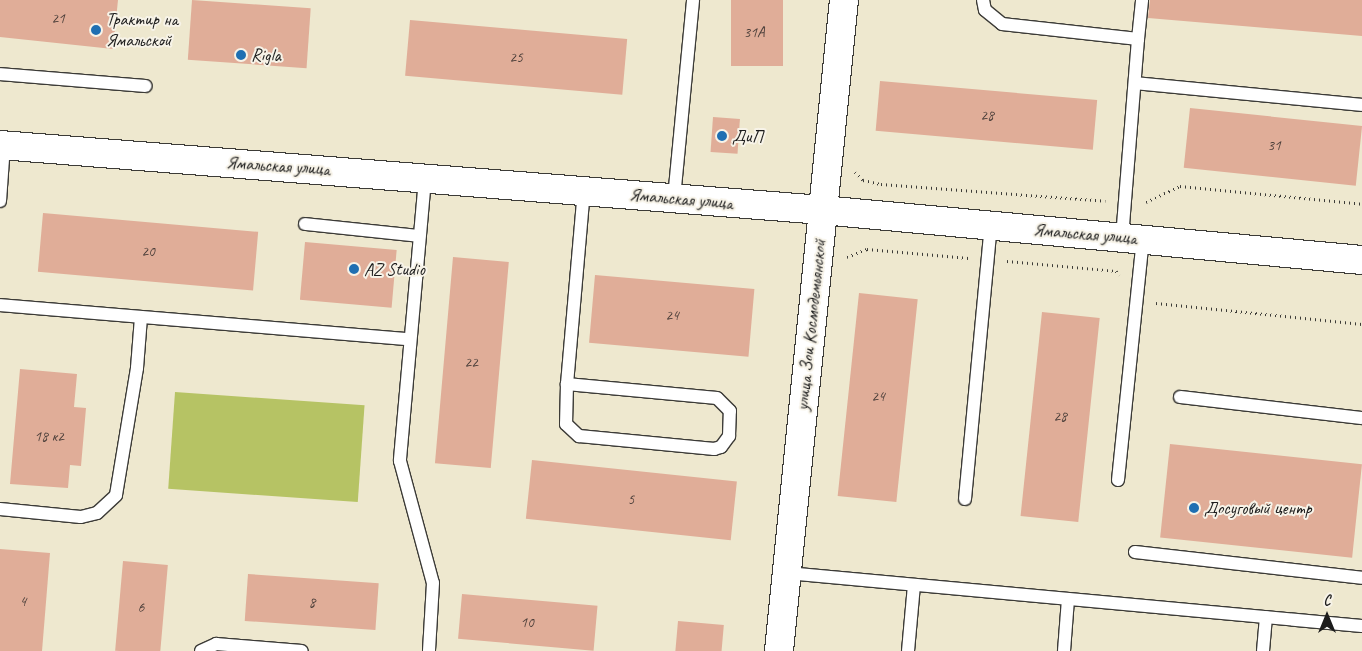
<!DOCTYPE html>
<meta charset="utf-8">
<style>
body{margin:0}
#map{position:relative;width:1362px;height:651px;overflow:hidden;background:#eee8cf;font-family:Caveat,sans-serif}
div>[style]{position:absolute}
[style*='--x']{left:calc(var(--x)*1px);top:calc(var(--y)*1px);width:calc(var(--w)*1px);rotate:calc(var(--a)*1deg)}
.green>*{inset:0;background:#b6c364;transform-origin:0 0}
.building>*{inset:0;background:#e0ad98;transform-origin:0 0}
.path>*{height:3px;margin-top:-1.5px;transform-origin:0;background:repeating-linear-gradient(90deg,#3c3b37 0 1px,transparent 0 5px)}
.roads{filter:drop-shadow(1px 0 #3c3b37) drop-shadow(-1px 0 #3c3b37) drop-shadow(0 1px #3c3b37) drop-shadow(0 -1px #3c3b37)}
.service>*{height:12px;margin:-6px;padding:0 6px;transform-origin:6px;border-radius:6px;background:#fff}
.tertiary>*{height:28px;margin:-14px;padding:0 14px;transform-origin:14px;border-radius:14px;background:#fff}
.dots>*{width:14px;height:14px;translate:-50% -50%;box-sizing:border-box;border:2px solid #f7f3e8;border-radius:50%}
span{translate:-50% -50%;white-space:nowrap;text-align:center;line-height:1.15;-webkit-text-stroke:4px #f7f3e8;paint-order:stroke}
.number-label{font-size:15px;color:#4d403b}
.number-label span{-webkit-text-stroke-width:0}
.poi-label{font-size:18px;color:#1c1c1c}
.left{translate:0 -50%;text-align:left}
.street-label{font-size:18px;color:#1c1c1c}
.north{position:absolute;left:1302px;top:591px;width:50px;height:50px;-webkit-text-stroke:4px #f7f3e8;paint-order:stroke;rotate:0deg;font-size:14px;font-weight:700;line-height:20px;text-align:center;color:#1c1c1c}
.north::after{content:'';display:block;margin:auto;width:18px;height:22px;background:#1c1c1c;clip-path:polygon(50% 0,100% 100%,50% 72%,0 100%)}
</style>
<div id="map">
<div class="green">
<i style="left:175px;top:392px;width:190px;height:97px;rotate:4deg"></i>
</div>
<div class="building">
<i style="clip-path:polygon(0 0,118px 0,113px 49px,0 37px)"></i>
<i style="left:192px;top:0;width:119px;height:60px;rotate:4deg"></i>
<i style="left:731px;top:0;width:52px;height:66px"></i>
<i style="clip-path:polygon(1150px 0,1362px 0,1362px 36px,1148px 18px)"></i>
<i style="left:410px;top:20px;width:218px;height:56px;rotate:5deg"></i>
<i style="left:880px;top:81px;width:218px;height:50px;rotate:5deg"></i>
<i style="left:1190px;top:108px;width:173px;height:60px;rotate:6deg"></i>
<i style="left:713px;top:117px;width:27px;height:35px;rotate:4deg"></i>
<i style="left:43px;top:213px;width:216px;height:59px;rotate:5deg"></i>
<i style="left:305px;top:242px;width:92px;height:58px;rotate:5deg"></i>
<i style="left:453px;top:257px;width:56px;height:207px;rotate:5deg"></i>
<i style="left:595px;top:275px;width:160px;height:68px;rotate:5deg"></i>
<i style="left:859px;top:293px;width:59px;height:204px;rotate:6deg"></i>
<i style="left:1042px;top:312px;width:58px;height:205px;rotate:6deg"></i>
<i style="clip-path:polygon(20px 369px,77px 374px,74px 407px,86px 408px,81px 466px,70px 465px,68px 488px,10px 484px)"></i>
<i style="left:1170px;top:444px;width:193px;height:94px;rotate:6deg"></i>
<i style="left:532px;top:460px;width:206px;height:59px;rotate:6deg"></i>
<i style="clip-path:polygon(0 549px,50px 553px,42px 651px,0 651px)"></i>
<i style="left:123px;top:561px;width:45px;height:90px;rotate:5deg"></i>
<i style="left:248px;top:574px;width:131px;height:47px;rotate:4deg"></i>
<i style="left:462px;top:594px;width:136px;height:45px;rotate:5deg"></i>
<i style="left:678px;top:621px;width:46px;height:30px;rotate:5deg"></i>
</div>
<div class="path">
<i style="--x:855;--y:172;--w:11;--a:45"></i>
<i style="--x:863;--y:180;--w:18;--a:13"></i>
<i style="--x:881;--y:184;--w:225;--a:4.3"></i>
<i style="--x:1146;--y:202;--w:38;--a:-25"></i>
<i style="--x:1180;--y:186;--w:183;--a:5.6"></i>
<i style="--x:847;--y:257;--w:22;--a:-22"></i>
<i style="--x:867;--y:249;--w:102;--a:5"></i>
<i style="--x:1007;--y:261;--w:109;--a:5.2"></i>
<i style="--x:1116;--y:271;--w:5;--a:53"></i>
<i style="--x:1156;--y:303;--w:207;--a:5.8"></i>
</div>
<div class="roads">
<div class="service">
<i style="--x:983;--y:0;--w:10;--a:79"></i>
<i style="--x:985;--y:10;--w:22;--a:39"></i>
<i style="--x:1002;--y:24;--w:137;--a:6.3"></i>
<i style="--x:1138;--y:39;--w:199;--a:94.6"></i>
<i style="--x:1138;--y:39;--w:39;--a:-84"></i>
<i style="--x:0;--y:74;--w:146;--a:4.7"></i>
<i style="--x:1135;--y:83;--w:228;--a:5.5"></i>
<i style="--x:425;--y:179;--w:283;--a:95.1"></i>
<i style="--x:400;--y:461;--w:126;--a:74.9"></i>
<i style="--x:433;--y:583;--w:68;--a:93.4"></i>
<i style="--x:674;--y:198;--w:199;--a:-84.5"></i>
<i style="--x:0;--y:201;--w:56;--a:-85.9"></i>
<i style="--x:305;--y:224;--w:115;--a:6"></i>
<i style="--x:0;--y:305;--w:410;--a:4.8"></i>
<i style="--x:567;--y:384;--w:40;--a:91.4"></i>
<i style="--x:566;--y:424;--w:18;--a:43"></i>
<i style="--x:579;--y:436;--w:136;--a:5.5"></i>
<i style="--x:714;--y:449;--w:7;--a:-16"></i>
<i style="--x:721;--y:447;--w:14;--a:-54"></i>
<i style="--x:729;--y:436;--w:25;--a:-88"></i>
<i style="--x:730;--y:411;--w:18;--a:-135"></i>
<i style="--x:717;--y:398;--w:151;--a:-174.7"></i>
<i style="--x:567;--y:384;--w:194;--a:-85"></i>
<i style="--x:1180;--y:397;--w:183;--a:6.6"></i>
<i style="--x:1118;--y:480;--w:241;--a:-84.1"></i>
<i style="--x:965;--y:499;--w:275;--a:-84.6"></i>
<i style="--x:0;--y:509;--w:81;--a:5.6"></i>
<i style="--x:81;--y:517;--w:16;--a:-14"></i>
<i style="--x:97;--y:513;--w:26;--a:-43"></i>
<i style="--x:116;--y:495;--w:129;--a:-80.6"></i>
<i style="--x:137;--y:368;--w:51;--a:-85.5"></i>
<i style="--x:1135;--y:552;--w:228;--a:6.5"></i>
<i style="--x:787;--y:573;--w:577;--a:5.27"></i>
<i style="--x:201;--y:651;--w:17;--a:-25"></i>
<i style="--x:216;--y:644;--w:86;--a:4.7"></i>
<i style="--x:908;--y:651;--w:66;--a:-84.8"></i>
<i style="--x:1064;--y:651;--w:52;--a:-85.6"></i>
<i style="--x:1263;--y:651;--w:34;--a:-85"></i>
</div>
<div class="tertiary">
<i style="--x:0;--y:145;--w:825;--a:4.52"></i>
<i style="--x:822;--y:210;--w:542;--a:5.29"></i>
<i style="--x:779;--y:651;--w:654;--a:-84.3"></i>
</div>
</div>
<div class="dots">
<i style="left:96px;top:30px;background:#1f6fb2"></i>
<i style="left:241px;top:55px;background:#1f6fb2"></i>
<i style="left:722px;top:136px;background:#1f6fb2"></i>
<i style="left:354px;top:269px;background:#1f6fb2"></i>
<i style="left:1194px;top:508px;background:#1f6fb2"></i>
</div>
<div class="number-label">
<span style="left:58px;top:19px">21</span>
<span style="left:754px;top:33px">31А</span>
<span style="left:516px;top:58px">25</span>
<span style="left:987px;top:116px">28</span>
<span style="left:1274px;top:146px">31</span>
<span style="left:148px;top:252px">20</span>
<span style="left:672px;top:316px">24</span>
<span style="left:471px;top:363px">22</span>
<span style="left:878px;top:397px">24</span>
<span style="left:1060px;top:417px">28</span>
<span style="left:49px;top:437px">18 к2</span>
<span style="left:631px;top:500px">5</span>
<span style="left:23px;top:602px">4</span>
<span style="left:312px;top:603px">8</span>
<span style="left:141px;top:608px">6</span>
<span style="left:527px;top:623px">10</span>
</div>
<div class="poi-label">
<span class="left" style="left:106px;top:30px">Трактир на<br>Ямальской</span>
<span class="left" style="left:251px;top:55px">Rigla</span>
<span class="left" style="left:732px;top:136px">ДиП</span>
<span class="left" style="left:364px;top:269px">AZ Studio</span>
<span class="left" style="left:1204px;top:508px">Досуговый центр</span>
</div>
<div class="street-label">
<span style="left:278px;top:166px;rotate:4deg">Ямальская улица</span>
<span style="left:681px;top:199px;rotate:5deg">Ямальская улица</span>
<span style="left:1085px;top:234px;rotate:5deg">Ямальская улица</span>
<span style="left:811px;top:325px;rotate:-84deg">улица Зои Космодемьянской</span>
</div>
<div class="north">С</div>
</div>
